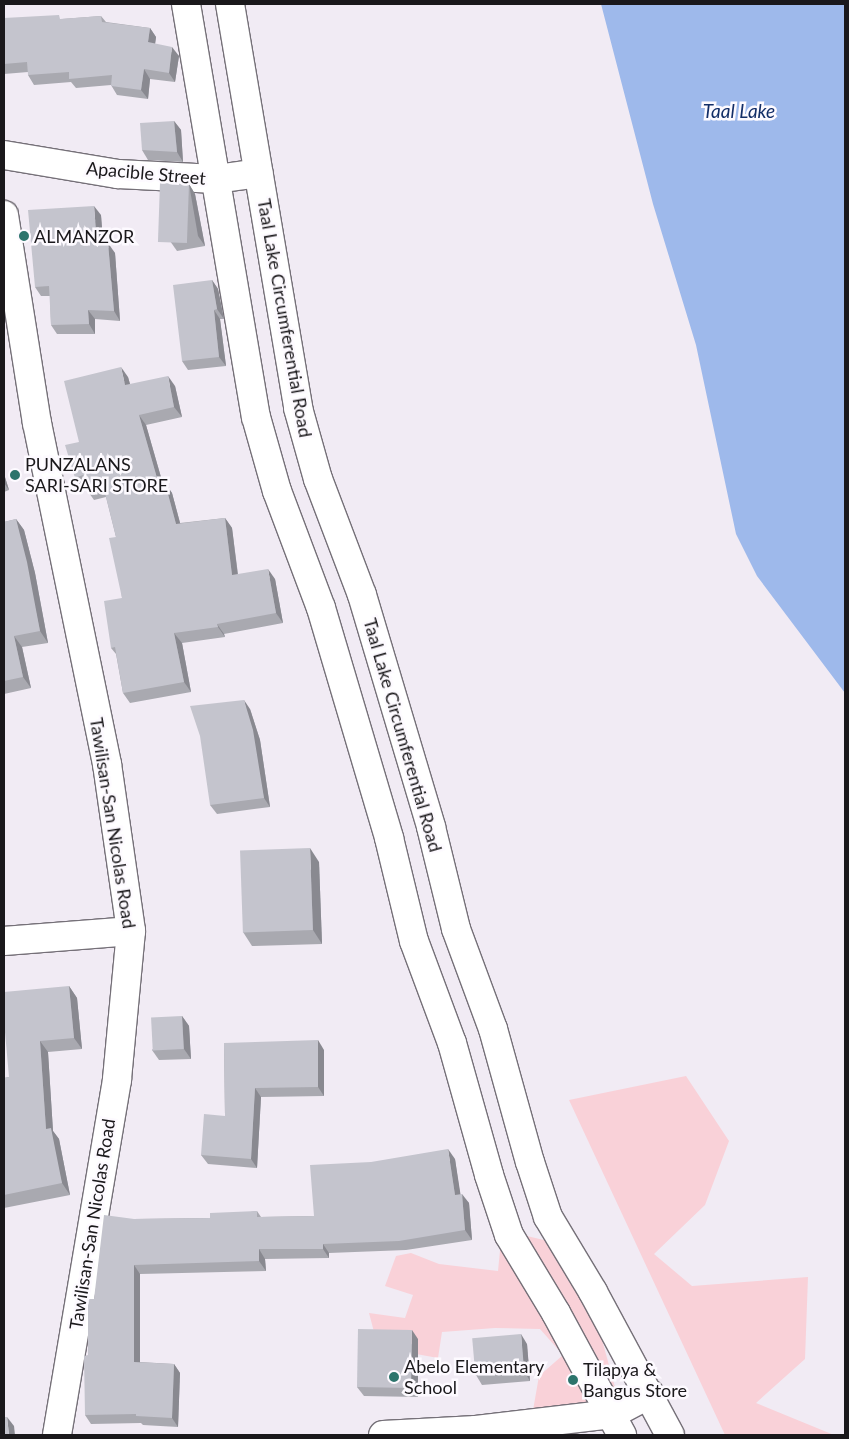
<!DOCTYPE html>
<style>
body{margin:0}
#map{position:relative;width:849px;height:1439px;overflow:hidden;background:#f1ebf4;font-family:Lato,sans-serif}
div>[style]{position:absolute}
[style*='--x']{left:calc(var(--x)*1px);top:calc(var(--y)*1px);width:calc(var(--w)*1px);rotate:calc(var(--a)*1deg)}
.green>*{inset:0;background:#f9d1d8}
.water>*{inset:0;background:#9eb9eb}
.roads{filter:drop-shadow(1px 0 #757078) drop-shadow(-1px 0 #757078) drop-shadow(0 1px #757078) drop-shadow(0 -1px #757078)}
.minor>*{height:28px;margin:-14px;padding:0 14px;transform-origin:14px;border-radius:14px;background:#fff}
.tertiary>*{height:28px;margin:-14px;padding:0 14px;transform-origin:14px;border-radius:14px;background:#fff}
.secondary>*{height:28px;margin:-14px;padding:0 14px;transform-origin:14px;border-radius:14px;background:#fff}
.wall>*{inset:0;background:#a9a9b0}
.shaded-wall>*{inset:0;background:#898990}
.building>*{inset:0;background:#c4c4cd;transform-origin:0 0}
.dots>*{width:14px;height:14px;translate:-50% -50%;box-sizing:border-box;border:2px solid #fdfaff;border-radius:50%}
span{translate:-50% -50%;white-space:nowrap;text-align:center;line-height:1.15;-webkit-text-stroke:5px #fdfaff;paint-order:stroke}
.street-label{font-size:18px;color:#1a181b}
.poi-label{font-size:18px;color:#1a181b}
.left{translate:0 -50%;text-align:left}
.water-label{font-size:19px;color:#132e68;font-style:italic}
.frame{position:absolute;inset:0;border:5px solid #1a181b;pointer-events:none}
</style>
<div id="map">
<div class="green">
<i style="clip-path:polygon(686px 1076px,729px 1141px,705px 1205px,654px 1254px,692px 1286px,808px 1277px,805px 1359px,756px 1403px,834px 1435px,725px 1435px,569px 1100px)"></i>
<i style="clip-path:polygon(502px 1230px,569px 1246px,568px 1281px,587px 1285px,621px 1409px,532px 1416px,539px 1376px,563px 1355px,540px 1329px,495px 1328px,442px 1332px,438px 1358px,378px 1347px,369px 1313px,405px 1318px,413px 1295px,385px 1286px,396px 1256px,411px 1253px,439px 1264px,498px 1271px)"></i>
</div>
<div class="water">
<i style="clip-path:polygon(601px 4px,845px 4px,845px 693px,757px 576px,736px 534px,696px 345px,653px 204px)"></i>
</div>
<div class="roads">
<div class="minor">
<i style="--x:4;--y:941;--w:127;--a:-4.5"></i>
<i style="--x:383;--y:1435;--w:93;--a:-3.1"></i>
<i style="--x:476;--y:1430;--w:137;--a:-6.7"></i>
<i style="--x:612;--y:1414;--w:43;--a:-27.8"></i>
</div>
<div class="tertiary">
<i style="--x:4;--y:155;--w:116;--a:9.5"></i>
<i style="--x:118;--y:174;--w:98;--a:2.9"></i>
<i style="--x:216;--y:179;--w:43;--a:-7.9"></i>
</div>
<div class="secondary">
<i style="--x:186;--y:4;--w:419;--a:80.4"></i>
<i style="--x:256;--y:417;--w:77;--a:74.2"></i>
<i style="--x:277;--y:491;--w:125;--a:69.4"></i>
<i style="--x:321;--y:608;--w:240;--a:73.5"></i>
<i style="--x:389;--y:838;--w:106;--a:76.4"></i>
<i style="--x:414;--y:941;--w:109;--a:69.6"></i>
<i style="--x:452;--y:1043;--w:137;--a:74.3"></i>
<i style="--x:489;--y:1175;--w:63;--a:71.6"></i>
<i style="--x:509;--y:1235;--w:91;--a:58.9"></i>
<i style="--x:556;--y:1313;--w:139;--a:61.6"></i>
<i style="--x:230;--y:4;--w:410;--a:80.4"></i>
<i style="--x:298;--y:408;--w:74;--a:74.3"></i>
<i style="--x:318;--y:479;--w:124;--a:69.2"></i>
<i style="--x:362;--y:595;--w:242;--a:73.4"></i>
<i style="--x:431;--y:827;--w:105;--a:76.2"></i>
<i style="--x:456;--y:929;--w:107;--a:69.7"></i>
<i style="--x:493;--y:1029;--w:138;--a:74.5"></i>
<i style="--x:530;--y:1162;--w:58;--a:71.9"></i>
<i style="--x:548;--y:1217;--w:87;--a:59"></i>
<i style="--x:593;--y:1292;--w:162;--a:61.7"></i>
<i style="--x:4;--y:215;--w:211;--a:81"></i>
<i style="--x:37;--y:423;--w:348;--a:78.4"></i>
<i style="--x:107;--y:764;--w:169;--a:81.8"></i>
<i style="--x:131;--y:931;--w:150;--a:95.4"></i>
<i style="--x:117;--y:1080;--w:360;--a:99.6"></i>
</div>
</div>
<div class="wall">
<i style="clip-path:polygon(101px 16px,106px 22px,150px 28px,156px 37px,155px 44px,179px 56px,175px 82px,150px 79px,148px 99px,117px 95px,111px 85px,76px 88px,71px 82px,34px 85px,28px 75px,28px 72px,4px 74px,4px 18px,62px 19px)"></i>
<i style="clip-path:polygon(174px 121px,181px 130px,183px 162px,148px 160px,142px 150px)"></i>
<i style="clip-path:polygon(189px 184px,195px 194px,205px 246px,177px 251px,170px 241px)"></i>
<i style="clip-path:polygon(101px 215px,103px 244px,115px 253px,120px 321px,95px 319px,95px 334px,57px 334px,51px 325px,50px 296px,41px 296px,35px 287px)"></i>
<i style="clip-path:polygon(212px 280px,218px 289px,224px 319px,220px 319px,226px 366px,188px 370px,182px 361px)"></i>
<i style="clip-path:polygon(128px 377px,130px 384px,175px 386px,182px 417px,146px 425px,163px 484px,165px 483px,172px 493px,180px 523px,225px 518px,232px 528px,238px 574px,275px 579px,283px 623px,224px 634px,225px 637px,182px 643px,191px 692px,130px 703px,123px 693px,116px 654px,111px 648px,122px 598px,116px 537px,106px 497px,94px 500px,87px 490px,86px 487px,82px 488px,75px 478px,79px 442px)"></i>
<i style="clip-path:polygon(4px 474px,9px 490px,4px 492px)"></i>
<i style="clip-path:polygon(16px 519px,24px 530px,35px 573px,48px 643px,22px 647px,31px 688px,4px 694px,4px 522px)"></i>
<i style="clip-path:polygon(250px 709px,260px 740px,270px 807px,217px 814px,210px 805px)"></i>
<i style="clip-path:polygon(319px 862px,322px 944px,252px 946px,243px 932px)"></i>
<i style="clip-path:polygon(69px 986px,77px 998px,82px 1049px,48px 1052px,53px 1131px,59px 1139px,70px 1195px,4px 1208px,4px 1078px,9px 1077px)"></i>
<i style="clip-path:polygon(182px 1016px,189px 1026px,191px 1059px,159px 1060px,152px 1050px)"></i>
<i style="clip-path:polygon(224px 1043px,324px 1050px,324px 1096px,261px 1097px,257px 1168px,208px 1164px,201px 1155px,225px 1116px)"></i>
<i style="clip-path:polygon(455px 1159px,460px 1194px,469px 1203px,472px 1240px,406px 1250px,329px 1253px,329px 1258px,265px 1259px,266px 1271px,140px 1274px,140px 1362px,174px 1364px,180px 1373px,178px 1427px,143px 1425px,141px 1423px,91px 1424px,85px 1415px,88px 1355px,94px 1299px,134px 1219px,210px 1218px,257px 1211px,261px 1217px,314px 1216px)"></i>
<i style="clip-path:polygon(418px 1339px,418px 1397px,364px 1396px,357px 1387px)"></i>
<i style="clip-path:polygon(527px 1344px,530px 1381px,482px 1385px,476px 1375px)"></i>
</div>
<div class="shaded-wall">
<i style="clip-path:polygon(150px 28px,156px 37px,154px 52px,148px 42px)"></i>
<i style="clip-path:polygon(172px 47px,179px 56px,175px 82px,169px 73px)"></i>
<i style="clip-path:polygon(144px 69px,150px 79px,148px 99px,141px 90px)"></i>
<i style="clip-path:polygon(174px 121px,181px 130px,183px 162px,177px 152px)"></i>
<i style="clip-path:polygon(189px 184px,195px 194px,205px 246px,198px 236px)"></i>
<i style="clip-path:polygon(94px 206px,101px 215px,104px 254px,97px 244px)"></i>
<i style="clip-path:polygon(108px 243px,115px 253px,120px 321px,114px 311px)"></i>
<i style="clip-path:polygon(212px 280px,218px 289px,224px 319px,217px 309px)"></i>
<i style="clip-path:polygon(88px 310px,95px 319px,95px 334px,89px 324px)"></i>
<i style="clip-path:polygon(214px 310px,220px 319px,226px 366px,219px 357px)"></i>
<i style="clip-path:polygon(121px 367px,128px 377px,133px 395px,125px 385px)"></i>
<i style="clip-path:polygon(168px 376px,175px 386px,182px 417px,174px 407px)"></i>
<i style="clip-path:polygon(139px 415px,146px 425px,166px 495px,159px 485px)"></i>
<i style="clip-path:polygon(4px 474px,9px 490px,4px 483px)"></i>
<i style="clip-path:polygon(165px 483px,172px 493px,183px 534px,176px 524px)"></i>
<i style="clip-path:polygon(225px 518px,232px 528px,239px 585px,232px 575px)"></i>
<i style="clip-path:polygon(16px 519px,24px 530px,35px 573px,48px 643px,40px 631px)"></i>
<i style="clip-path:polygon(268px 569px,275px 579px,283px 623px,276px 613px)"></i>
<i style="clip-path:polygon(217px 624px,224px 634px,225px 637px,218px 627px)"></i>
<i style="clip-path:polygon(174px 633px,182px 643px,191px 692px,184px 682px)"></i>
<i style="clip-path:polygon(14px 636px,22px 647px,31px 688px,23px 677px)"></i>
<i style="clip-path:polygon(244px 700px,250px 709px,260px 740px,270px 807px,264px 798px)"></i>
<i style="clip-path:polygon(310px 848px,319px 862px,322px 944px,313px 930px)"></i>
<i style="clip-path:polygon(69px 986px,77px 998px,82px 1049px,74px 1038px)"></i>
<i style="clip-path:polygon(182px 1016px,189px 1026px,191px 1059px,184px 1049px)"></i>
<i style="clip-path:polygon(318px 1040px,324px 1050px,324px 1096px,318px 1087px)"></i>
<i style="clip-path:polygon(40px 1041px,48px 1052px,53px 1131px,59px 1139px,70px 1195px,62px 1183px,46px 1129px)"></i>
<i style="clip-path:polygon(255px 1088px,261px 1097px,257px 1168px,251px 1159px)"></i>
<i style="clip-path:polygon(448px 1149px,455px 1159px,462px 1204px,455px 1195px)"></i>
<i style="clip-path:polygon(462px 1194px,469px 1203px,472px 1240px,465px 1230px)"></i>
<i style="clip-path:polygon(323px 1244px,329px 1253px,329px 1258px,323px 1249px)"></i>
<i style="clip-path:polygon(259px 1249px,265px 1259px,266px 1271px,259px 1261px)"></i>
<i style="clip-path:polygon(134px 1265px,140px 1274px,140px 1371px,134px 1362px)"></i>
<i style="clip-path:polygon(412px 1330px,418px 1339px,418px 1397px,411px 1388px)"></i>
<i style="clip-path:polygon(521px 1334px,527px 1344px,530px 1381px,524px 1371px)"></i>
<i style="clip-path:polygon(174px 1364px,180px 1373px,178px 1427px,172px 1418px)"></i>
<i style="clip-path:polygon(7px 1417px,14px 1426px,15px 1435px,9px 1435px)"></i>
</div>
<div class="building">
<i style="clip-path:polygon(59px 15px,60px 19px,101px 16px,102px 22px,150px 28px,148px 42px,172px 47px,169px 73px,144px 69px,141px 90px,111px 86px,112px 75px,69px 79px,69px 72px,28px 75px,27px 62px,4px 64px,4px 18px)"></i>
<i style="clip-path:polygon(174px 121px,177px 152px,142px 150px,140px 123px)"></i>
<i style="left:160px;top:183px;width:29px;height:59px;rotate:2deg"></i>
<i style="clip-path:polygon(94px 206px,97px 244px,108px 243px,114px 311px,88px 310px,89px 324px,51px 325px,49px 286px,35px 287px,28px 210px)"></i>
<i style="clip-path:polygon(212px 280px,217px 309px,214px 310px,219px 357px,182px 361px,173px 285px)"></i>
<i style="clip-path:polygon(121px 367px,125px 385px,168px 376px,174px 407px,139px 415px,159px 485px,165px 483px,176px 524px,225px 518px,232px 575px,268px 569px,276px 613px,217px 624px,218px 627px,174px 633px,184px 682px,123px 693px,115px 647px,111px 648px,104px 601px,122px 598px,109px 538px,116px 537px,103px 485px,87px 490px,83px 475px,75px 478px,65px 445px,79px 442px,64px 381px)"></i>
<i style="clip-path:polygon(16px 519px,27px 562px,40px 631px,14px 636px,23px 677px,4px 681px,4px 522px)"></i>
<i style="clip-path:polygon(244px 700px,253px 730px,264px 798px,210px 805px,200px 736px,190px 706px)"></i>
<i style="left:310px;top:848px;width:82px;height:70px;rotate:88deg"></i>
<i style="clip-path:polygon(69px 986px,74px 1038px,40px 1041px,46px 1129px,51px 1128px,62px 1183px,4px 1195px,4px 1078px,9px 1077px,4px 1021px,4px 992px)"></i>
<i style="left:182px;top:1016px;width:33px;height:31px;rotate:87deg"></i>
<i style="clip-path:polygon(318px 1040px,318px 1087px,255px 1088px,251px 1159px,201px 1155px,204px 1114px,225px 1116px,224px 1043px)"></i>
<i style="clip-path:polygon(448px 1149px,455px 1195px,462px 1194px,465px 1230px,399px 1241px,323px 1244px,323px 1249px,259px 1249px,259px 1261px,134px 1265px,134px 1362px,174px 1364px,172px 1418px,136px 1416px,136px 1414px,85px 1415px,84px 1356px,88px 1355px,88px 1299px,94px 1299px,104px 1215px,134px 1219px,210px 1218px,210px 1213px,257px 1211px,257px 1217px,314px 1216px,310px 1165px,371px 1162px)"></i>
<i style="left:358px;top:1329px;width:54px;height:58px;rotate:1deg"></i>
<i style="left:521px;top:1334px;width:37px;height:49px;rotate:85deg"></i>
<i style="clip-path:polygon(4px 1417px,7px 1417px,9px 1435px,4px 1435px)"></i>
</div>
<div class="dots">
<i style="left:24px;top:236px;background:#2c746c"></i>
<i style="left:15px;top:475px;background:#2c746c"></i>
<i style="left:394px;top:1377px;background:#2c746c"></i>
<i style="left:573px;top:1380px;background:#2c746c"></i>
</div>
<div class="street-label">
<span style="left:146px;top:173px;rotate:5deg">Apacible Street</span>
<span style="left:285px;top:318px;rotate:80deg">Taal Lake Circumferential Road</span>
<span style="left:403px;top:735px;rotate:74deg">Taal Lake Circumferential Road</span>
<span style="left:113px;top:823px;rotate:81deg">Tawilisan-San Nicolas Road</span>
<span style="left:92px;top:1224px;rotate:-81deg">Tawilisan-San Nicolas Road</span>
</div>
<div class="poi-label">
<span class="left" style="left:34px;top:236px">ALMANZOR</span>
<span class="left" style="left:25px;top:475px">PUNZALANS<br>SARI-SARI STORE</span>
<span class="left" style="left:404px;top:1377px">Abelo Elementary<br>School</span>
<span class="left" style="left:583px;top:1380px">Tilapya &amp;<br>Bangus Store</span>
</div>
<div class="water-label">
<span style="left:739px;top:111px">Taal Lake</span>
</div>
<div class="frame"></div>
</div>
